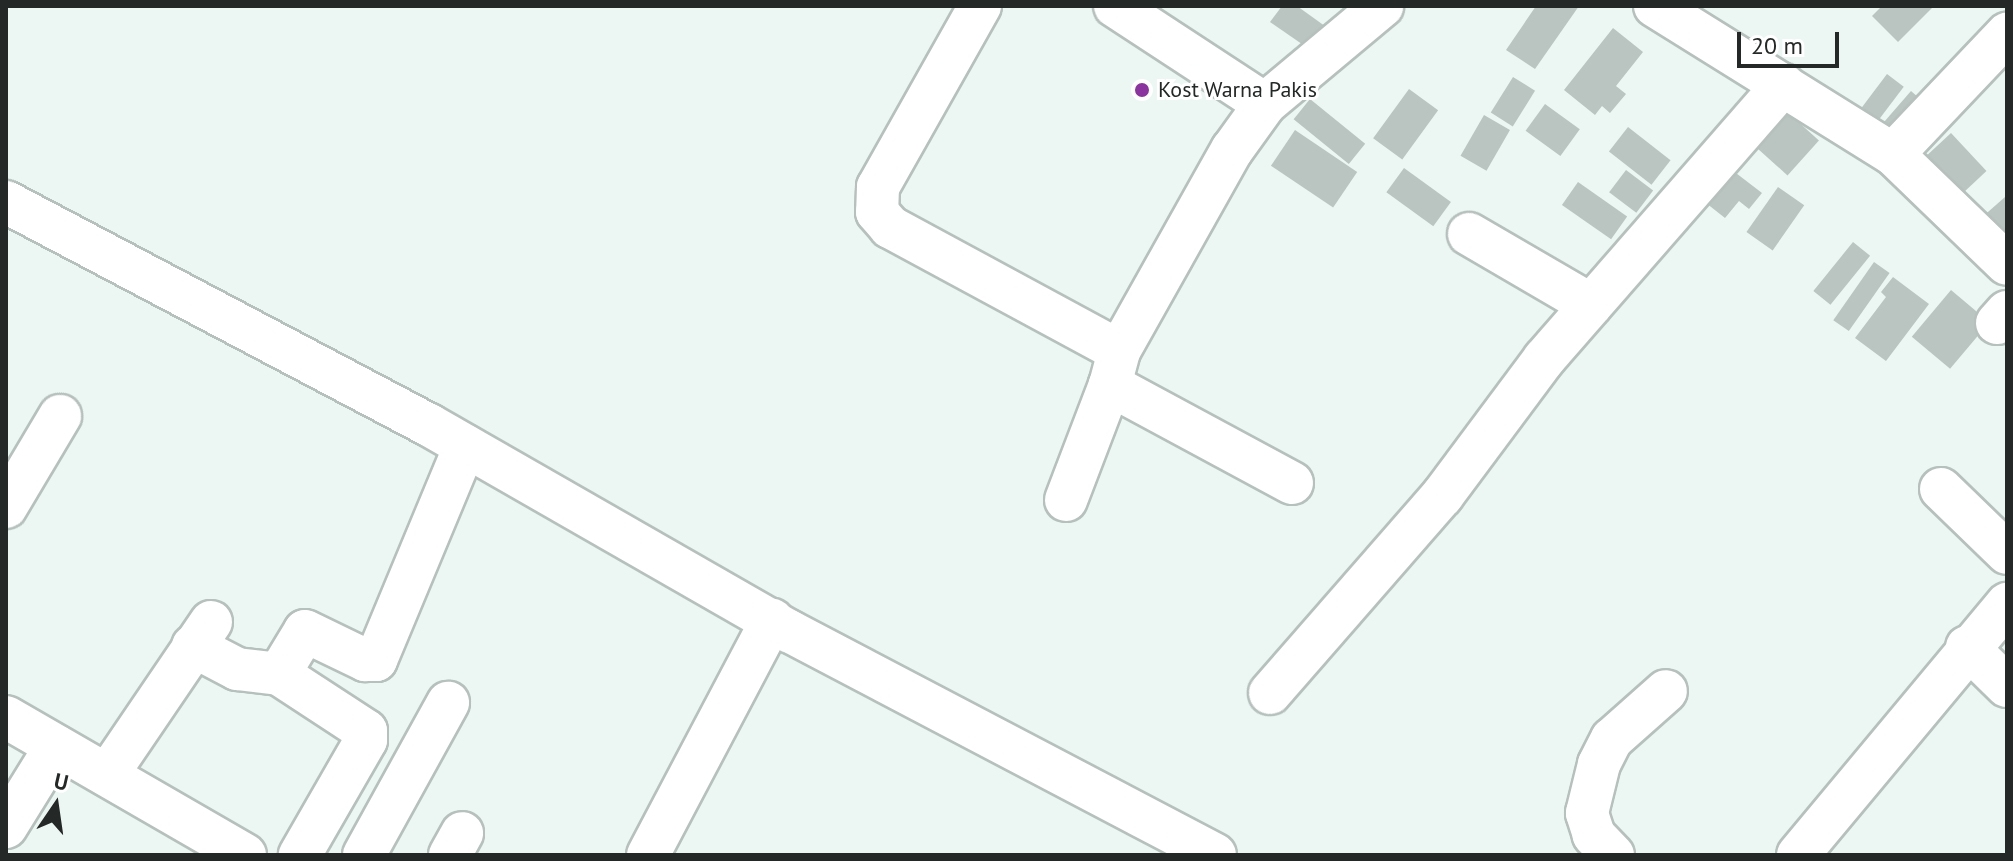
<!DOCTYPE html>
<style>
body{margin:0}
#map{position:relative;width:2013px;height:861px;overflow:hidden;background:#ecf6f3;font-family:"PT Sans",sans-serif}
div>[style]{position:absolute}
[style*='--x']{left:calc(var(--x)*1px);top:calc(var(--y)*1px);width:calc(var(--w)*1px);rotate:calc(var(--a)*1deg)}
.building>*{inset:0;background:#bac4c1;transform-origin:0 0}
.roads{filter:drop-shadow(2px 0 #b6c0bd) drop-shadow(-2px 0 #b6c0bd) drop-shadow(0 2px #b6c0bd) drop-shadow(0 -2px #b6c0bd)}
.minor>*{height:42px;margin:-21px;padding:0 21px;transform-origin:21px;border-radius:21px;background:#fff}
.dots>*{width:22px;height:22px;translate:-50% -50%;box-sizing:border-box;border:4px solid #fff;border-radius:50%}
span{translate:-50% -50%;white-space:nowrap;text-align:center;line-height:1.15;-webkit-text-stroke:6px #fff;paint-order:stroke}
.poi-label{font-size:22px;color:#242827}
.left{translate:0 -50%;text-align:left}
.frame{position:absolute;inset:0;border:8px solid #242827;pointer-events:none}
.north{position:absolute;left:16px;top:765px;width:80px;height:80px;-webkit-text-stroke:6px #fff;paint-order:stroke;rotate:13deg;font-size:22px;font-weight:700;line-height:32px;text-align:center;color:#242827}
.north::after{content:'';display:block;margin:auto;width:28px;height:36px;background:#242827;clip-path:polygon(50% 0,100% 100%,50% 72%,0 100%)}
.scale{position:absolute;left:1737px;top:32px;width:102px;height:36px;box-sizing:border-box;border:4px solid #242827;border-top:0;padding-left:10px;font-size:24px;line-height:28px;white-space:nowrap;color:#242827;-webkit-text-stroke:6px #fff;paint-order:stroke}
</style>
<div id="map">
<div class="building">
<i style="clip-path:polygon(1282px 6px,1297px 6px,1329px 29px,1312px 51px,1270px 22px)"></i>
<i style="clip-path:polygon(1536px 6px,1579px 6px,1535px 69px,1506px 50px)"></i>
<i style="clip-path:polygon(1882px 6px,1934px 6px,1898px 42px,1872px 16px)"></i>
<i style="clip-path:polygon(1613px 28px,1643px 52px,1616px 86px,1626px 94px,1610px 113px,1602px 106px,1595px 115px,1564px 90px)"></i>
<i style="left:1887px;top:74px;width:21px;height:50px;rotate:37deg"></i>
<i style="left:1513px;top:77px;width:26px;height:42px;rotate:32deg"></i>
<i style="left:1409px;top:89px;width:36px;height:61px;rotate:36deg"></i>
<i style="left:1911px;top:91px;width:18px;height:48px;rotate:41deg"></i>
<i style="left:1310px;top:99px;width:71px;height:26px;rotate:39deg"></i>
<i style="left:1545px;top:104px;width:43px;height:33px;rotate:36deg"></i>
<i style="left:1784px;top:109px;width:47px;height:47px;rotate:42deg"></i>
<i style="left:1484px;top:115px;width:30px;height:47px;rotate:30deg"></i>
<i style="left:1628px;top:127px;width:54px;height:31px;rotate:38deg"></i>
<i style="left:1295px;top:130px;width:75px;height:43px;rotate:34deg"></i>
<i style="left:1951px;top:133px;width:52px;height:39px;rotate:47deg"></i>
<i style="left:1404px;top:168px;width:58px;height:30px;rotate:36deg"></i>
<i style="left:1626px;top:170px;width:34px;height:28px;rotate:37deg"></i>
<i style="clip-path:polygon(1732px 170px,1762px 193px,1749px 209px,1739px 201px,1725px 218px,1706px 203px)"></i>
<i style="left:1578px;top:182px;width:60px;height:28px;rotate:35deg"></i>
<i style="left:1778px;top:187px;width:32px;height:55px;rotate:35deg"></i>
<i style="clip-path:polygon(2005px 197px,2007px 199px,2007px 250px,1980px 219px)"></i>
<i style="left:1853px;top:242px;width:22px;height:63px;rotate:39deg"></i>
<i style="left:1874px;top:262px;width:19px;height:71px;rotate:35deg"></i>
<i style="clip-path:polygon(1893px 277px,1929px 304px,1886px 361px,1855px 338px,1886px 297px,1881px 292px)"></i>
<i style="left:1951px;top:290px;width:50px;height:61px;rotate:40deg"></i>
</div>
<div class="roads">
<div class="minor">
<i style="--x:980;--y:6;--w:208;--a:119.4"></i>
<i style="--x:878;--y:187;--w:25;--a:92"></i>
<i style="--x:877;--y:212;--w:20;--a:49"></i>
<i style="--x:890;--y:227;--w:260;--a:28.4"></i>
<i style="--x:1115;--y:6;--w:179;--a:33.2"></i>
<i style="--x:1655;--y:6;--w:280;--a:31.9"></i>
<i style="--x:1893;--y:154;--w:166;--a:-46.5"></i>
<i style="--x:1893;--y:154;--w:158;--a:44"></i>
<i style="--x:6;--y:202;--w:478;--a:27.8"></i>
<i style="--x:429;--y:425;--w:415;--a:29.8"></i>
<i style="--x:789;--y:631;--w:481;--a:27.7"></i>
<i style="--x:1469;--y:234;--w:141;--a:30.2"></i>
<i style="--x:1997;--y:323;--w:15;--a:-48"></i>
<i style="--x:1292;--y:483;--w:207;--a:-151.7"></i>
<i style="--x:1110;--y:385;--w:35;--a:-75"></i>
<i style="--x:1119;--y:351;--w:231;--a:-60.7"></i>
<i style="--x:1232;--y:150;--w:57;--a:-54.3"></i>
<i style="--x:1265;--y:104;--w:153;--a:-39.9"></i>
<i style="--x:1941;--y:489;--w:92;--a:44.1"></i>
<i style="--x:1066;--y:500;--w:123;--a:-69.1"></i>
<i style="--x:6;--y:507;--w:106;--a:-59.3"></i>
<i style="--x:193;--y:646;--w:50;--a:27.6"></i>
<i style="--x:237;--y:669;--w:42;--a:6.8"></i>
<i style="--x:279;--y:674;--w:104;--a:33.2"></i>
<i style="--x:366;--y:731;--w:9;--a:90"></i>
<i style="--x:366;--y:740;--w:133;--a:119.9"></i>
<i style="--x:1967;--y:647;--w:56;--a:44.3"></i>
<i style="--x:279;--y:674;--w:50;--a:-58.8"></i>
<i style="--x:305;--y:631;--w:67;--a:25.8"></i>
<i style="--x:365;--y:660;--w:11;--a:0"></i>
<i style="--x:376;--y:660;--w:232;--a:-67.4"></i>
<i style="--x:1270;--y:693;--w:262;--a:-48.9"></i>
<i style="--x:1442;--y:496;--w:171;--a:-53.3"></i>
<i style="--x:1544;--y:359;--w:364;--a:-48.9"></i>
<i style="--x:6;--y:717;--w:276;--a:30"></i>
<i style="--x:107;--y:775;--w:185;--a:-55.8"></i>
<i style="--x:6;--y:827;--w:95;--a:-58.3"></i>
<i style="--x:364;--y:855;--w:174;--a:-61.1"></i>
<i style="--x:450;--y:855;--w:25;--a:-61"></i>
<i style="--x:648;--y:855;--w:266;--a:-62.2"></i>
<i style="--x:1613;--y:855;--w:28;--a:-134"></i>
<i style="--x:1594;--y:835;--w:23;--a:-108"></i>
<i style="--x:1587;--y:813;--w:50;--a:-76.2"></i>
<i style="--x:1599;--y:764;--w:28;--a:-63"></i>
<i style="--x:1612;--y:739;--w:72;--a:-41.6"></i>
<i style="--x:1798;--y:855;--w:327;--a:-50.2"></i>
</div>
</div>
<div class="dots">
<i style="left:1142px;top:90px;background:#8b339f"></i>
</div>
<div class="poi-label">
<span class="left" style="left:1158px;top:90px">Kost Warna Pakis</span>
</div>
<div class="frame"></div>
<div class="north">U</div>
<div class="scale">20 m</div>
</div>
